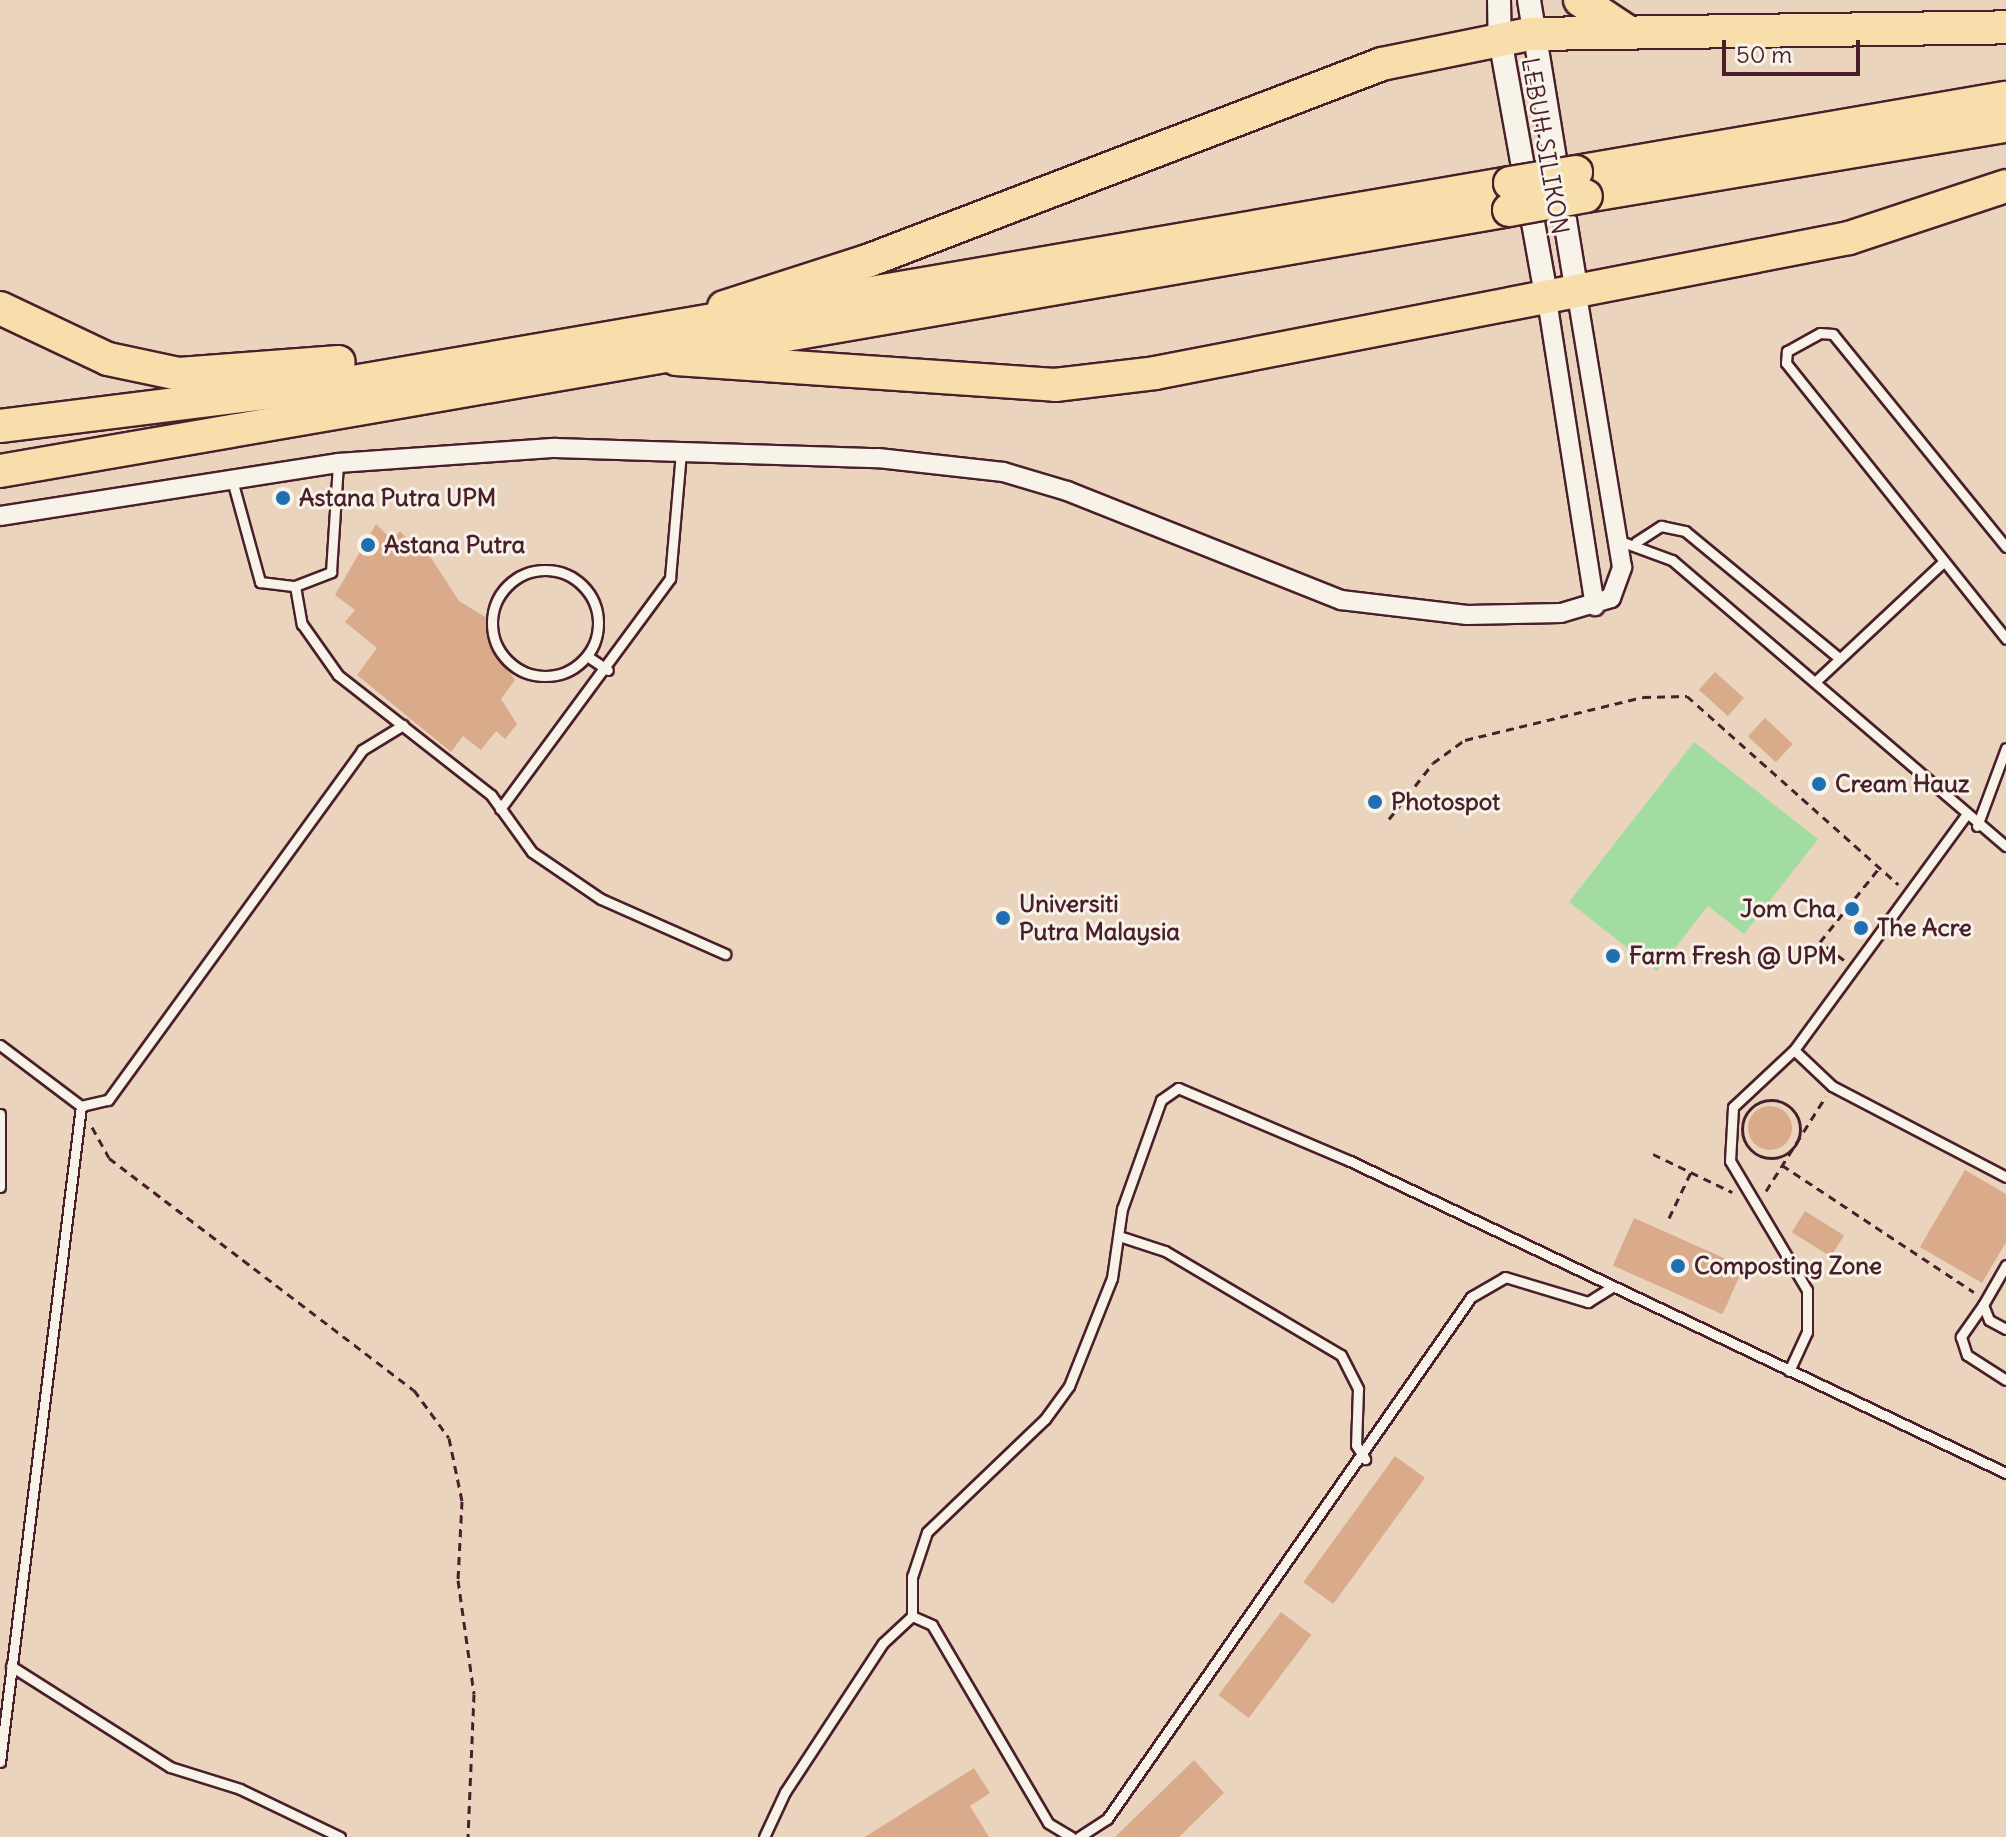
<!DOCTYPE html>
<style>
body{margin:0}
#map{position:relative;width:2006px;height:1837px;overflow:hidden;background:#f1e5d5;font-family:Delius,sans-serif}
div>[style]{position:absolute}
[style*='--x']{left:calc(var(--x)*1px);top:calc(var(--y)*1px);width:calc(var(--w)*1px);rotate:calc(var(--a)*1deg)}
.built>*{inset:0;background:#ead4be;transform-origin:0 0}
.green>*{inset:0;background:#a3dca0}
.building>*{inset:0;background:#d9ab8a;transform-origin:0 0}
.round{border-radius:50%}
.path>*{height:3px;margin-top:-1.5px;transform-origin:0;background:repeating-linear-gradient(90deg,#4a1f2b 0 8px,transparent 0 14px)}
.path>.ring{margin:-1.5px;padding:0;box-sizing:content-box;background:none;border:3px solid #4a1f2b;border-radius:50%}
.roads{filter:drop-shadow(2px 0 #4a1f2b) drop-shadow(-2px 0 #4a1f2b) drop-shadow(0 2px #4a1f2b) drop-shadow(0 -2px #4a1f2b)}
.service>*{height:9px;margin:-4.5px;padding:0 4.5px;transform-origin:4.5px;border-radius:4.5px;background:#f7f3e8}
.service>.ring{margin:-4.5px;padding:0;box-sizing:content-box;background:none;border:9px solid #f7f3e8;border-radius:50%}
.minor>*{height:18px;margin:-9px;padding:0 9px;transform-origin:9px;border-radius:9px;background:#f7f3e8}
.tertiary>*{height:22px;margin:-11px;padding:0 11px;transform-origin:11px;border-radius:11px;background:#f7f3e8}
.motorway>*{height:32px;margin:-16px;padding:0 16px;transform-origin:16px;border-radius:16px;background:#f8deab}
.bridges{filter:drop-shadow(2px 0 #4a1f2b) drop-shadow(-2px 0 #4a1f2b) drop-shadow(0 2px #4a1f2b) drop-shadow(0 -2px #4a1f2b)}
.motorway-bridge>*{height:32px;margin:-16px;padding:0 16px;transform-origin:16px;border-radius:16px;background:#f8deab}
.dots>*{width:22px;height:22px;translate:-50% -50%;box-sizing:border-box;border:4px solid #f7f3e8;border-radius:50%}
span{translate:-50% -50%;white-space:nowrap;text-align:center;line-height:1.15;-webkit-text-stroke:6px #f7f3e8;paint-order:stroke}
.street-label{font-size:24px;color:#4a1f2b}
.poi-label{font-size:24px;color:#4a1f2b;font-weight:700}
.left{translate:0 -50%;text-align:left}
.right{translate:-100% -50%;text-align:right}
.scale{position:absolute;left:1722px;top:40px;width:138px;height:36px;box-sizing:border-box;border:4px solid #4a1f2b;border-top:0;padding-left:10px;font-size:24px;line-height:28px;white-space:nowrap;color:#4a1f2b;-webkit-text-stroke:6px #f7f3e8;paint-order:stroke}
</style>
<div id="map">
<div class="built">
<i style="left:0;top:0;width:2006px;height:1837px"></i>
</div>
<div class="green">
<i style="clip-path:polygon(1694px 742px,1818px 839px,1744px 934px,1708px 906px,1657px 971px,1569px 902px)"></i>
</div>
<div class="building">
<i style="clip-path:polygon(376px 524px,392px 540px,400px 531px,420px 553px,426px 550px,459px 601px,487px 618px,492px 648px,515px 680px,501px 699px,517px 724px,505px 739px,496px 731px,481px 750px,463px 736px,451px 752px,357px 675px,377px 648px,345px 622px,355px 610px,335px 595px)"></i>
<i style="left:1715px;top:672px;width:39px;height:24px;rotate:42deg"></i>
<i style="left:1765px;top:718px;width:38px;height:25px;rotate:43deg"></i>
<i class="round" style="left:1748px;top:1106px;width:44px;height:44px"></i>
<i style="clip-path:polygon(1965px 1170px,2006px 1194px,2006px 1242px,1982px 1283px,1920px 1247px)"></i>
<i style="left:1805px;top:1211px;width:46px;height:25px;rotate:32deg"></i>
<i style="left:1634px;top:1218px;width:120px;height:52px;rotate:24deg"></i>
<i style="left:1395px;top:1456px;width:37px;height:156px;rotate:36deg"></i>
<i style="left:1281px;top:1612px;width:38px;height:104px;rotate:37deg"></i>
<i style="clip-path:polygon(1194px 1760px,1224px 1793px,1179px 1837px,1115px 1837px)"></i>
<i style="clip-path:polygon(974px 1768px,990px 1793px,970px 1806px,989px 1837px,865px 1837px)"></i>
</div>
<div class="path">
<i style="--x:1389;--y:819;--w:71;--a:-51.8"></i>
<i style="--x:1433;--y:763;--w:39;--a:-36"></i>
<i style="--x:1465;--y:740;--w:183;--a:-13.6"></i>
<i style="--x:1643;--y:697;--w:44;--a:-1.3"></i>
<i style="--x:1687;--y:696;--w:283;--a:41.7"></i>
<i style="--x:1844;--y:960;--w:30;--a:-143"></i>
<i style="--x:1820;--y:942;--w:95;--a:-51.4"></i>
<i class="ring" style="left:1742px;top:1100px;width:55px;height:55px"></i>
<i style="--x:92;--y:1127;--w:35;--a:61"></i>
<i style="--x:109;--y:1158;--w:383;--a:37.3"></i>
<i style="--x:414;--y:1390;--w:59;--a:53.9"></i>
<i style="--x:449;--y:1438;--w:64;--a:78.3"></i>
<i style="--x:462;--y:1501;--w:79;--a:92.9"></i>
<i style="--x:458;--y:1580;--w:115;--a:82"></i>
<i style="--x:474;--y:1694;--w:143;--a:92.4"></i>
<i style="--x:1653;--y:1154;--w:88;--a:25.7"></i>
<i style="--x:1782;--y:1165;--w:230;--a:33.5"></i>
<i style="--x:1766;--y:1191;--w:112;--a:-57.7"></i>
<i style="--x:1669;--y:1218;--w:51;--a:-64.4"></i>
</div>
<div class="roads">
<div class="service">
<i style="--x:232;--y:480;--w:106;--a:74.6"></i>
<i style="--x:260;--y:582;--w:35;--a:7"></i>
<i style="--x:295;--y:586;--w:39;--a:-21"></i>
<i style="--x:331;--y:572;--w:109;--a:-86.3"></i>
<i style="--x:1620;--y:541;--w:55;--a:20.1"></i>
<i style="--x:1672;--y:560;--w:440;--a:40.6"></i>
<i style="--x:1636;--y:542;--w:30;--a:-33"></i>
<i style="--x:1661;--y:526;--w:25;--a:12"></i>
<i style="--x:1685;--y:531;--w:200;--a:39.5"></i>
<i style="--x:2006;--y:547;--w:274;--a:-129.1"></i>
<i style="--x:1833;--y:334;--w:13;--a:-176"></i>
<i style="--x:1820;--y:333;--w:38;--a:151"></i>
<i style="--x:1787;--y:351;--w:12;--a:95"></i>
<i style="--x:1786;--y:363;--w:353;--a:51.4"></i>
<i class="ring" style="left:492px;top:570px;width:97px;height:97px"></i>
<i style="--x:295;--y:586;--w:39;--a:80"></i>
<i style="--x:302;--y:624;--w:62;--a:54.8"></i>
<i style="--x:338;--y:675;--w:194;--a:38.1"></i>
<i style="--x:491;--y:795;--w:70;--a:54.3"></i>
<i style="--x:532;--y:852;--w:83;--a:34.3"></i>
<i style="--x:601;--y:899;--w:136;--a:23.9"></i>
<i style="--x:587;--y:656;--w:25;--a:34"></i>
<i style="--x:1816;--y:681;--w:174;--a:-43.1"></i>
<i style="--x:500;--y:809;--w:287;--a:-53.6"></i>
<i style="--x:670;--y:578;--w:126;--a:-85"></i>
<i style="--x:1977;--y:826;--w:83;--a:-69.6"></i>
<i style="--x:0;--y:1045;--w:101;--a:37"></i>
<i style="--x:81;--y:1106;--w:28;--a:-13"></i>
<i style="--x:108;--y:1100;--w:432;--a:-54"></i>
<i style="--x:362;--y:750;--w:48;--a:-31.4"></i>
<i style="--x:1794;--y:1050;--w:52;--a:43.5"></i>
<i style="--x:1832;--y:1086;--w:196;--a:27.6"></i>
<i style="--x:0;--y:1114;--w:73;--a:90"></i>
<i style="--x:1122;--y:1237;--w:45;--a:18"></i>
<i style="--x:1165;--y:1251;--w:204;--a:30.6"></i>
<i style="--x:1341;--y:1355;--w:38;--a:63"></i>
<i style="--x:1358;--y:1389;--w:56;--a:92"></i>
<i style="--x:1356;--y:1445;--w:17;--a:57"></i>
<i style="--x:2006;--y:1265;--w:46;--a:119.9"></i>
<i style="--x:1983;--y:1305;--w:16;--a:68"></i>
<i style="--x:1989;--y:1320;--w:19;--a:28"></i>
<i style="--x:1983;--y:1305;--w:39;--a:125"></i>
<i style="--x:1961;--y:1337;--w:19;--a:72"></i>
<i style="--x:1967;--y:1355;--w:46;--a:32.7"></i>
<i style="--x:1789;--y:1371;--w:43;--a:-65.2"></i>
<i style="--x:1807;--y:1332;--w:42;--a:-90"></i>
<i style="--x:1807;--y:1290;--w:150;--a:-120.8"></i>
<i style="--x:1730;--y:1161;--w:54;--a:-86.8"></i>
<i style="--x:1733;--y:1107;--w:83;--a:-43.1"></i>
<i style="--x:1794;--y:1050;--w:290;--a:-53.8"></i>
<i style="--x:912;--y:1616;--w:39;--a:-90"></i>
<i style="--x:912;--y:1577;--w:47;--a:-71.6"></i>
<i style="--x:927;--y:1532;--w:163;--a:-43.8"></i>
<i style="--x:1045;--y:1419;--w:41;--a:-54"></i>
<i style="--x:1069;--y:1386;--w:116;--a:-68.3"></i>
<i style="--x:1112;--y:1278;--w:70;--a:-81.8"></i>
<i style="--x:1122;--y:1209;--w:116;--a:-70.3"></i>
<i style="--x:1161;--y:1100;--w:21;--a:-35"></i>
<i style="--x:1178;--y:1088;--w:187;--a:23"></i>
<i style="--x:1350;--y:1161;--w:726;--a:25.44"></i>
<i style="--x:11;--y:1666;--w:188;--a:32.4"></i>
<i style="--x:170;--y:1767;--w:73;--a:17.4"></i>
<i style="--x:240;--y:1789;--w:111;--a:25.6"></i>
<i style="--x:0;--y:1762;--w:661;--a:-82.96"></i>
<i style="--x:764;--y:1837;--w:50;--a:-65"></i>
<i style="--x:785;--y:1792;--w:178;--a:-56.7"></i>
<i style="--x:883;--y:1643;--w:40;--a:-43"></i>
<i style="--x:912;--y:1616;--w:22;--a:24"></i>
<i style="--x:932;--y:1625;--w:229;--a:59.6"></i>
<i style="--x:1048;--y:1823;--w:27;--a:31"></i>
<i style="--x:1079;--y:1837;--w:33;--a:-33"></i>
<i style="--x:1107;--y:1819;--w:636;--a:-55.11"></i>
<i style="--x:1471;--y:1297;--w:39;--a:-30"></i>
<i style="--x:1505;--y:1277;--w:87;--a:16.8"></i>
<i style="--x:1588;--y:1302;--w:28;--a:-32"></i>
</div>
<div class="minor">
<i style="--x:1547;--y:300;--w:310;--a:81.1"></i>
<i style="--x:0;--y:516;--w:342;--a:-8.9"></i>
<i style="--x:338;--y:463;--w:218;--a:-4"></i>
<i style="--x:555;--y:448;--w:323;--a:1.8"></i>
<i style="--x:878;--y:458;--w:126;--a:6.4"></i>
<i style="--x:1003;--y:472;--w:67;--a:16.5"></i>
<i style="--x:1067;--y:491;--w:295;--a:21.7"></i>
<i style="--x:1341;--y:600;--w:127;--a:6.8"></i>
<i style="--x:1467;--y:615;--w:94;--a:-1.2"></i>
<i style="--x:1561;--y:613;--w:52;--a:-16.7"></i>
<i style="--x:1611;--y:598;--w:33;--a:-70"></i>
<i style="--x:1622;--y:567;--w:277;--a:-99.4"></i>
</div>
<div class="tertiary">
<i style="--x:1499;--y:0;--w:39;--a:89"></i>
<i style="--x:1500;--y:39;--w:265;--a:79.8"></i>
<i style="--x:1529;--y:0;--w:298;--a:80.7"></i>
</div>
<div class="motorway">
<i style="--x:1580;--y:0;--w:54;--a:33.7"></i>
<i style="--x:1576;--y:172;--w:436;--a:-9.8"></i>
<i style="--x:1586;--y:196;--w:426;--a:-9.5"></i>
<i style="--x:724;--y:307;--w:153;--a:-17.8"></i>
<i style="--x:870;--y:260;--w:548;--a:-20.95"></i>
<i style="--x:1382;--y:64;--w:151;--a:-11.5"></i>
<i style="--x:1530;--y:34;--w:476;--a:-0.8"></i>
<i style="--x:0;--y:308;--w:119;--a:25.3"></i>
<i style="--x:108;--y:359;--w:73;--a:11.9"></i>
<i style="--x:179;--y:374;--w:160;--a:-4.3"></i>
<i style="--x:676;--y:359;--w:380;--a:3.9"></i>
<i style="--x:1055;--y:385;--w:101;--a:-6.8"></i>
<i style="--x:1155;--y:373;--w:707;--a:-11.01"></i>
<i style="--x:1849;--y:238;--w:165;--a:-18.3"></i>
<i style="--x:0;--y:426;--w:356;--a:-7.1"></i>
<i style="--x:353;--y:382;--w:1174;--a:-9.76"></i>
<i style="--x:0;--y:471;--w:1531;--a:-9.81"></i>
</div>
</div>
<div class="bridges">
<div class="motorway-bridge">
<i style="--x:1510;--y:183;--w:67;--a:-9.5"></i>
<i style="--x:1509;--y:210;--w:78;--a:-10.3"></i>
</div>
</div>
<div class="dots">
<i style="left:283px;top:498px;background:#1f6fb2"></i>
<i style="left:368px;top:545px;background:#1f6fb2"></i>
<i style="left:1819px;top:784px;background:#1f6fb2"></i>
<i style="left:1375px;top:802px;background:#1f6fb2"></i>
<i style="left:1852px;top:909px;background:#1f6fb2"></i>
<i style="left:1003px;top:918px;background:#1f6fb2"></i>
<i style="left:1861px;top:928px;background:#1f6fb2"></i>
<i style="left:1613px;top:956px;background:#1f6fb2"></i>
<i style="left:1678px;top:1266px;background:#1f6fb2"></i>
</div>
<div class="street-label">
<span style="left:1545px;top:146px;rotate:80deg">LEBUH SILIKON</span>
</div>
<div class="poi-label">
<span class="left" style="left:299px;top:498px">Astana Putra UPM</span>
<span class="left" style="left:384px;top:545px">Astana Putra</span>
<span class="left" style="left:1835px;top:784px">Cream Hauz</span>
<span class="left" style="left:1391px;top:802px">Photospot</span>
<span class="left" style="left:1019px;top:918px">Universiti<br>Putra Malaysia</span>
<span class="right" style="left:1836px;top:909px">Jom Cha</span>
<span class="left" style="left:1877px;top:928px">The Acre</span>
<span class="left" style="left:1629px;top:956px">Farm Fresh @ UPM</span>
<span class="left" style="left:1694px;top:1266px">Composting Zone</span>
</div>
<div class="scale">50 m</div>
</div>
